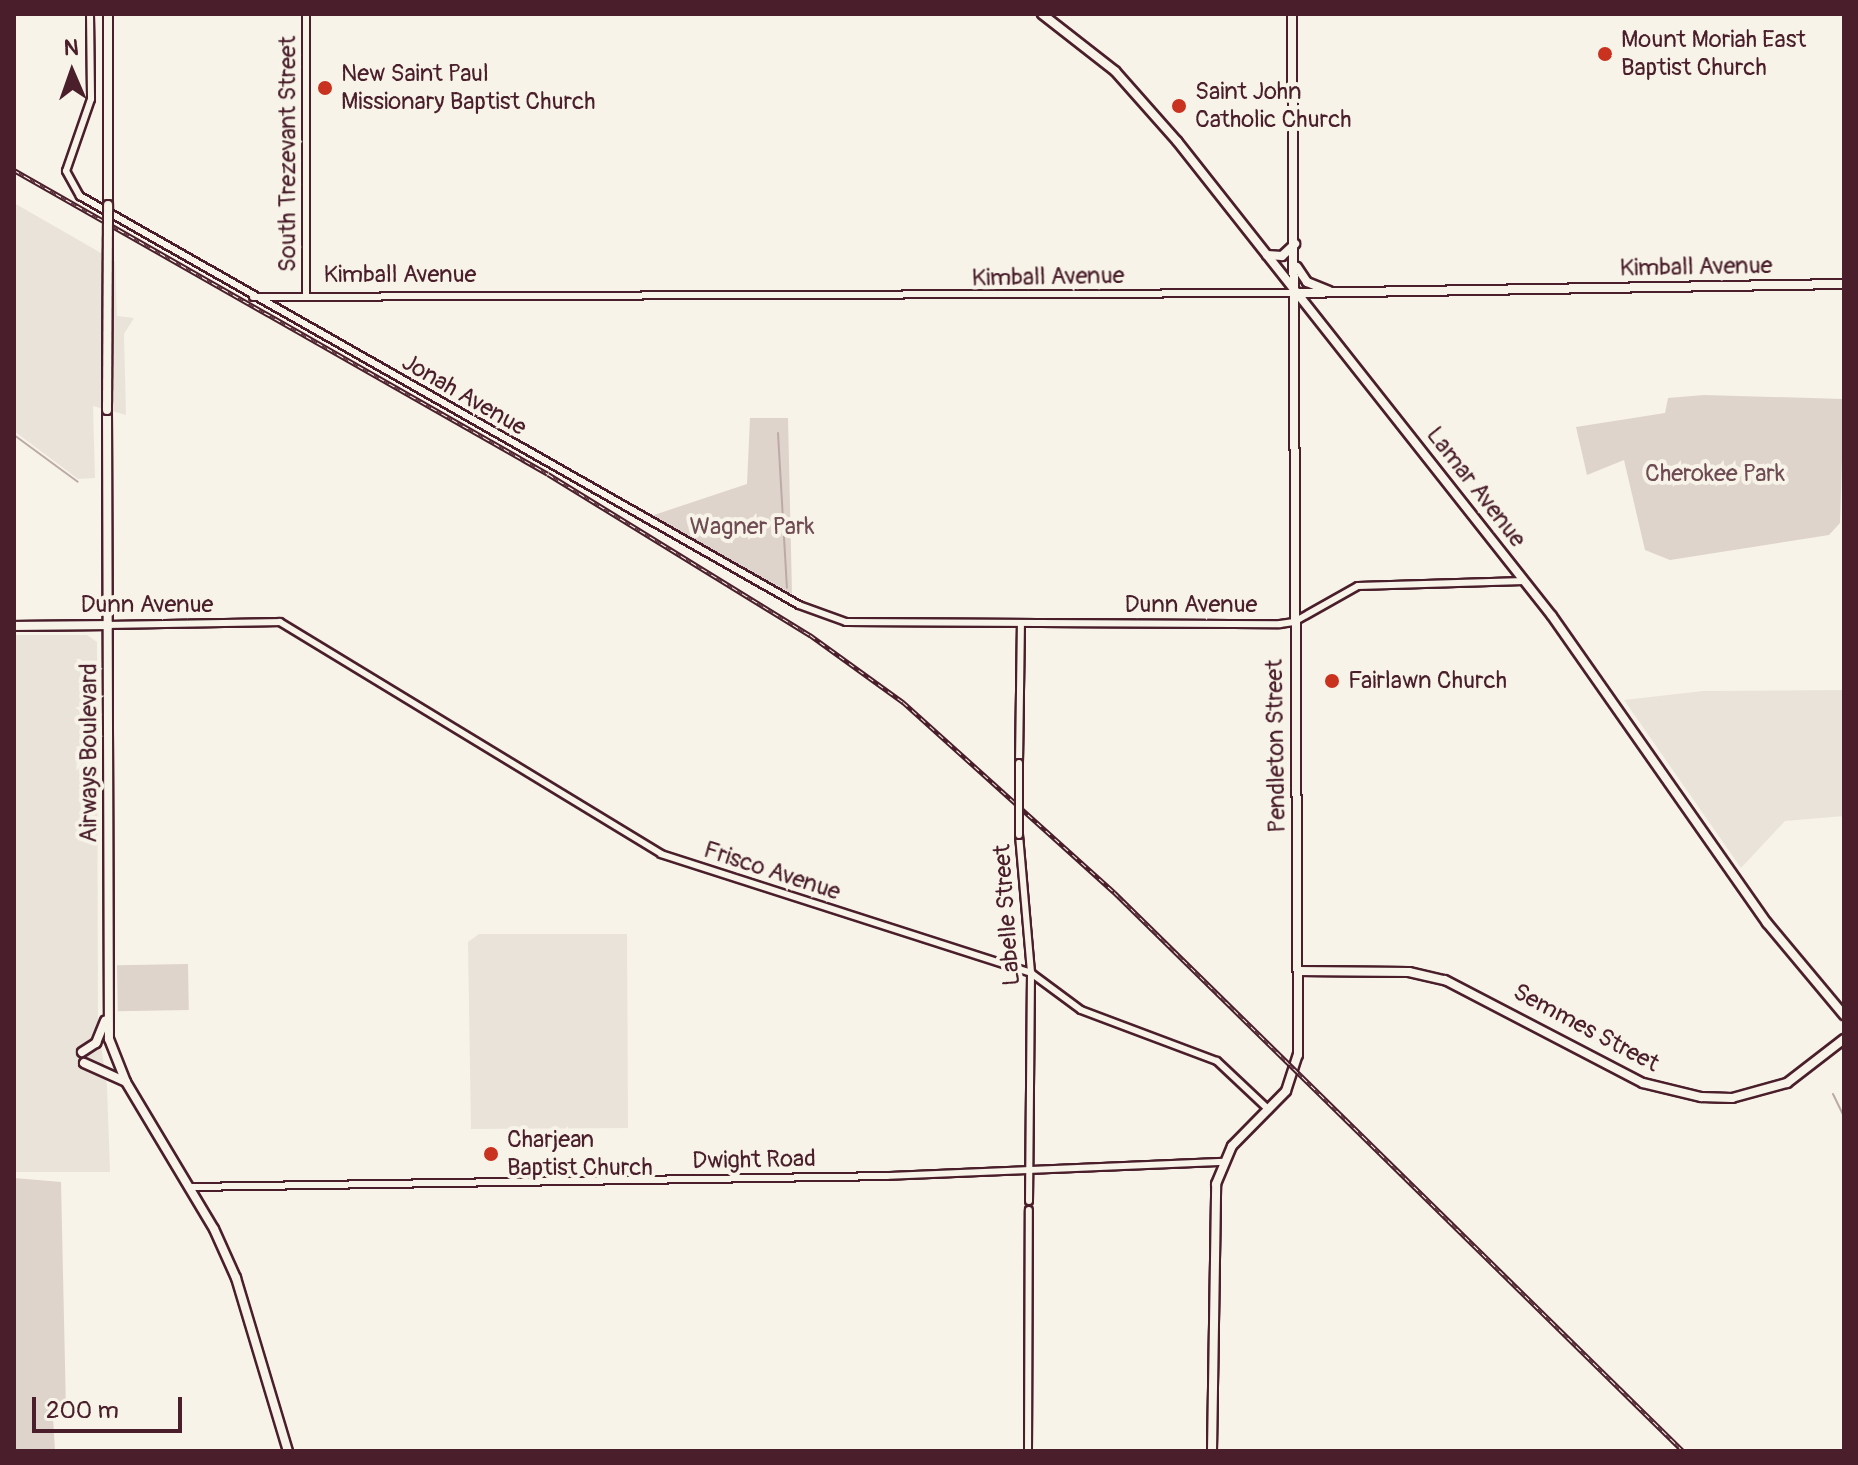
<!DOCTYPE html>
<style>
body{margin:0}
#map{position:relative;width:1858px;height:1465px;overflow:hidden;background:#f7f3e8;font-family:Pangolin,sans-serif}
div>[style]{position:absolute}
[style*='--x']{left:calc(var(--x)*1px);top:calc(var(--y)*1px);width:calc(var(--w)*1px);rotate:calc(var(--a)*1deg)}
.built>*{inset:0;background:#eae3da}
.green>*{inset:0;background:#ded4cc;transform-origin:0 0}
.stream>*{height:2px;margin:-1px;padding:0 1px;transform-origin:1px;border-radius:1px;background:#bcaaa7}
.roads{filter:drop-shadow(2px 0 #4a1f2b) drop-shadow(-2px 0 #4a1f2b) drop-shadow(0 2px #4a1f2b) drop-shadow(0 -2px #4a1f2b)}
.minor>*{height:6px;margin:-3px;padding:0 3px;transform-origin:3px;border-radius:3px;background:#f7f3e8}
.major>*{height:8px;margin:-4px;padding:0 4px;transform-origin:4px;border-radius:4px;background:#f7f3e8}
.rail>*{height:5px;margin-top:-2.5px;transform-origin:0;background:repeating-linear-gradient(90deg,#f7f3e8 0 6px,#4a1f2b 0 12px);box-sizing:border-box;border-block:2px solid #4a1f2b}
.bridges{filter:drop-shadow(2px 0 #4a1f2b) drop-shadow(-2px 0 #4a1f2b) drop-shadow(0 2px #4a1f2b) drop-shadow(0 -2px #4a1f2b)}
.minor-bridge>*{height:6px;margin:-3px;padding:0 3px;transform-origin:3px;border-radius:3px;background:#f7f3e8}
.major-bridge>*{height:8px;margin:-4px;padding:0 4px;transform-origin:4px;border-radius:4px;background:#f7f3e8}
.dots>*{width:22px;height:22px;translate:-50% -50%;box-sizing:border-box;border:4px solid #f7f3e8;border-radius:50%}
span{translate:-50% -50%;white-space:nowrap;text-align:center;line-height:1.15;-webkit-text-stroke:8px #f7f3e8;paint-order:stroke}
.poi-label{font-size:24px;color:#4a1f2b}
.left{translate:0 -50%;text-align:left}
.street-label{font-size:24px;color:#4a1f2b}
.park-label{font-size:24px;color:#6f4c53}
.frame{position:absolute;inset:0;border:16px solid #4a1f2b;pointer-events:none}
.north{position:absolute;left:32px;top:32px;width:80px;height:80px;-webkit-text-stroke:6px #f7f3e8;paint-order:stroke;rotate:358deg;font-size:22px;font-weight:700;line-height:32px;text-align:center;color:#4a1f2b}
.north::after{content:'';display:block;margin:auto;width:28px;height:36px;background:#4a1f2b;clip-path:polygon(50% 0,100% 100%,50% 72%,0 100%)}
.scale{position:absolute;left:32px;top:1397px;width:150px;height:36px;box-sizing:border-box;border:4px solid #4a1f2b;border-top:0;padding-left:10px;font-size:24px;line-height:28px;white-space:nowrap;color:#4a1f2b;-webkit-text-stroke:6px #f7f3e8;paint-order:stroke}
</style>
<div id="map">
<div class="built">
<i style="clip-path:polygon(14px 203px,115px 261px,117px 316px,134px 318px,124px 334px,126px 415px,93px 406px,95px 478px,78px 479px,14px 431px)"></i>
<i style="clip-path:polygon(14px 635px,87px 635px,97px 642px,98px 1025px,107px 1086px,110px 1172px,14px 1172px)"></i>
<i style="clip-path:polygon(1844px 690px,1844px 816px,1785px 821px,1741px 868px,1624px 700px,1703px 691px)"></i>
<i style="clip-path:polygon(479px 934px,627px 934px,628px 1128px,471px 1129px,468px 942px)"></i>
</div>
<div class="green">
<i style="clip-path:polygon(1704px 395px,1844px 399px,1840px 523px,1829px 535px,1670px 560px,1645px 550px,1624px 460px,1587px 475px,1576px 427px,1665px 413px,1668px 398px)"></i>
<i style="clip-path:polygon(750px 418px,788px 418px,792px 594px,651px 516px,747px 484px)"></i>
<i style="left:188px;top:964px;width:46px;height:71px;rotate:89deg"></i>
<i style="clip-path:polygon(14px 1178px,61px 1182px,66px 1411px,53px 1417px,55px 1451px,14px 1451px)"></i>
</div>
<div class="stream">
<i style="--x:778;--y:433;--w:155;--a:86.7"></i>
<i style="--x:14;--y:435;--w:79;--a:36.3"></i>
<i style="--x:1833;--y:1094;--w:25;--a:64"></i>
</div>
<div class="roads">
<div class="minor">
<i style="--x:90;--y:14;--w:85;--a:89.3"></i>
<i style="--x:91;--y:99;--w:76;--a:109.1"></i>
<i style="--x:66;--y:171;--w:29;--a:61"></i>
<i style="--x:80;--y:196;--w:827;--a:29.63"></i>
<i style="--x:799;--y:605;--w:50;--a:19.9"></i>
<i style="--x:846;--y:622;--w:434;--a:0.3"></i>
<i style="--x:1280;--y:624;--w:14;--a:-8"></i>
<i style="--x:1294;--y:622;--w:73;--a:-29.4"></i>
<i style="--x:1358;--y:586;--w:166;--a:-1.7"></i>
<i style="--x:306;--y:294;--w:280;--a:-90"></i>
<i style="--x:253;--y:297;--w:1042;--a:-0.22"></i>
<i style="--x:109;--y:625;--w:171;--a:-1"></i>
<i style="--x:280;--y:622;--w:446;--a:31.3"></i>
<i style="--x:661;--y:854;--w:389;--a:17.8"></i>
<i style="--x:1031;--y:973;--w:62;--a:36.5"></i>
<i style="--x:1081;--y:1010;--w:145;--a:20.6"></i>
<i style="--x:1217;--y:1061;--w:71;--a:43.3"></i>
<i style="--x:1019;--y:763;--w:137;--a:-89.2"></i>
<i style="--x:1019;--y:835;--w:139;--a:85"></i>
<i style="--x:1031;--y:973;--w:228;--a:90.5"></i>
<i style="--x:190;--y:1187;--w:697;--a:-0.9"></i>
<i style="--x:887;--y:1176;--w:335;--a:-2.4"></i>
<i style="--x:1028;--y:1451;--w:241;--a:-89.8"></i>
</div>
<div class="major">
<i style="--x:1042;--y:14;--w:93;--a:38"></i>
<i style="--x:1115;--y:71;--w:94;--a:48.5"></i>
<i style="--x:1177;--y:141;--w:605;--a:51.71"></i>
<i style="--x:1552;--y:616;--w:375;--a:55"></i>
<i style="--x:1767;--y:923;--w:120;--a:50.1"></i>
<i style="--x:108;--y:205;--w:191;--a:-90"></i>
<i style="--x:1267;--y:255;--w:15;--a:4"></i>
<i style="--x:1282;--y:256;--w:18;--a:-43"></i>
<i style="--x:1297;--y:267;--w:18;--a:56"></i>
<i style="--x:1307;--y:282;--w:24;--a:22"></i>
<i style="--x:1295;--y:293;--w:549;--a:-0.94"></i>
<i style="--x:107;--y:410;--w:629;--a:89.82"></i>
<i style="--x:109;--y:1039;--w:46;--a:68.4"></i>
<i style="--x:126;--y:1082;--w:171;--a:59.1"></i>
<i style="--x:214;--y:1229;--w:54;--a:65.8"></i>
<i style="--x:236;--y:1278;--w:181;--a:73.3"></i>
<i style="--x:14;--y:626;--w:95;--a:-0.6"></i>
<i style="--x:1298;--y:971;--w:111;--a:0.5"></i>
<i style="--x:1409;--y:972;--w:37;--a:13"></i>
<i style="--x:1445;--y:980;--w:223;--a:27.5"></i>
<i style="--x:1643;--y:1083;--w:60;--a:13.6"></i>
<i style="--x:1701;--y:1097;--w:31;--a:2"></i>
<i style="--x:1732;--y:1098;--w:57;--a:-15.3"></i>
<i style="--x:1787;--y:1083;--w:72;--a:-37.7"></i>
<i style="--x:82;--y:1052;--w:17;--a:-33"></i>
<i style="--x:96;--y:1043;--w:24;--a:-68"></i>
<i style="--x:84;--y:1063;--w:46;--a:24.3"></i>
<i style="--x:1212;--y:1451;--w:267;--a:-89.1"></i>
<i style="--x:1216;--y:1184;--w:41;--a:-67.2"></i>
<i style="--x:1232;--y:1146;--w:77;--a:-45.5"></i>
<i style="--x:1286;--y:1091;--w:38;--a:-72"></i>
<i style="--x:1298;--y:1055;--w:1041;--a:-90.33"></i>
</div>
</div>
<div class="rail">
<i style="--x:14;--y:170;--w:614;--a:29.65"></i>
<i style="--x:548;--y:474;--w:308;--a:31.6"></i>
<i style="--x:810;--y:635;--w:115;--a:35.8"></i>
<i style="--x:903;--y:702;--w:284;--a:42"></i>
<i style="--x:1114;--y:892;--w:798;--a:44.49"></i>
</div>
<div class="bridges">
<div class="minor-bridge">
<i style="--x:1019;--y:763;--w:72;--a:90"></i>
</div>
<div class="major-bridge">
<i style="--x:107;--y:410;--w:205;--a:-89.7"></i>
</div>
</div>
<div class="dots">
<i style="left:1605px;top:54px;background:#c8321e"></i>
<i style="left:325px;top:88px;background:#c8321e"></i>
<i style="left:1179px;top:106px;background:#c8321e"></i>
<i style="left:1332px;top:681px;background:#c8321e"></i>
<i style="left:491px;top:1154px;background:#c8321e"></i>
</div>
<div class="poi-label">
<span class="left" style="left:1621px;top:54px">Mount Moriah East<br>Baptist Church</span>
<span class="left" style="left:341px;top:88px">New Saint Paul<br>Missionary Baptist Church</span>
<span class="left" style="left:1195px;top:106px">Saint John<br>Catholic Church</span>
<span class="left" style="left:1348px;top:681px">Fairlawn Church</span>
<span class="left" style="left:507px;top:1154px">Charjean<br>Baptist Church</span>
</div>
<div class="street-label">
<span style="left:288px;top:154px;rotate:-90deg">South Trezevant Street</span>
<span style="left:1696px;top:267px;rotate:-1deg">Kimball Avenue</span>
<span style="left:400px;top:275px">Kimball Avenue</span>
<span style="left:1048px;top:277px;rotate:-1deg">Kimball Avenue</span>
<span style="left:464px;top:395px;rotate:30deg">Jonah Avenue</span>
<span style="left:1476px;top:487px;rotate:52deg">Lamar Avenue</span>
<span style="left:147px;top:605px">Dunn Avenue</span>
<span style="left:1191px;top:605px">Dunn Avenue</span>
<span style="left:1276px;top:746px;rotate:-91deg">Pendleton Street</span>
<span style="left:89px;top:753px;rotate:-90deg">Airways Boulevard</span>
<span style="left:772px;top:871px;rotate:18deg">Frisco Avenue</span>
<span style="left:1007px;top:915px;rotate:-94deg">Labelle Street</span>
<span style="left:1586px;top:1028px;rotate:28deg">Semmes Street</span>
<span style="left:754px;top:1160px;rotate:-1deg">Dwight Road</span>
</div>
<div class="park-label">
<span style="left:1715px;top:474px">Cherokee Park</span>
<span style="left:752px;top:527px">Wagner Park</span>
</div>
<div class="frame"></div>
<div class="north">N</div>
<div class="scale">200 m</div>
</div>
